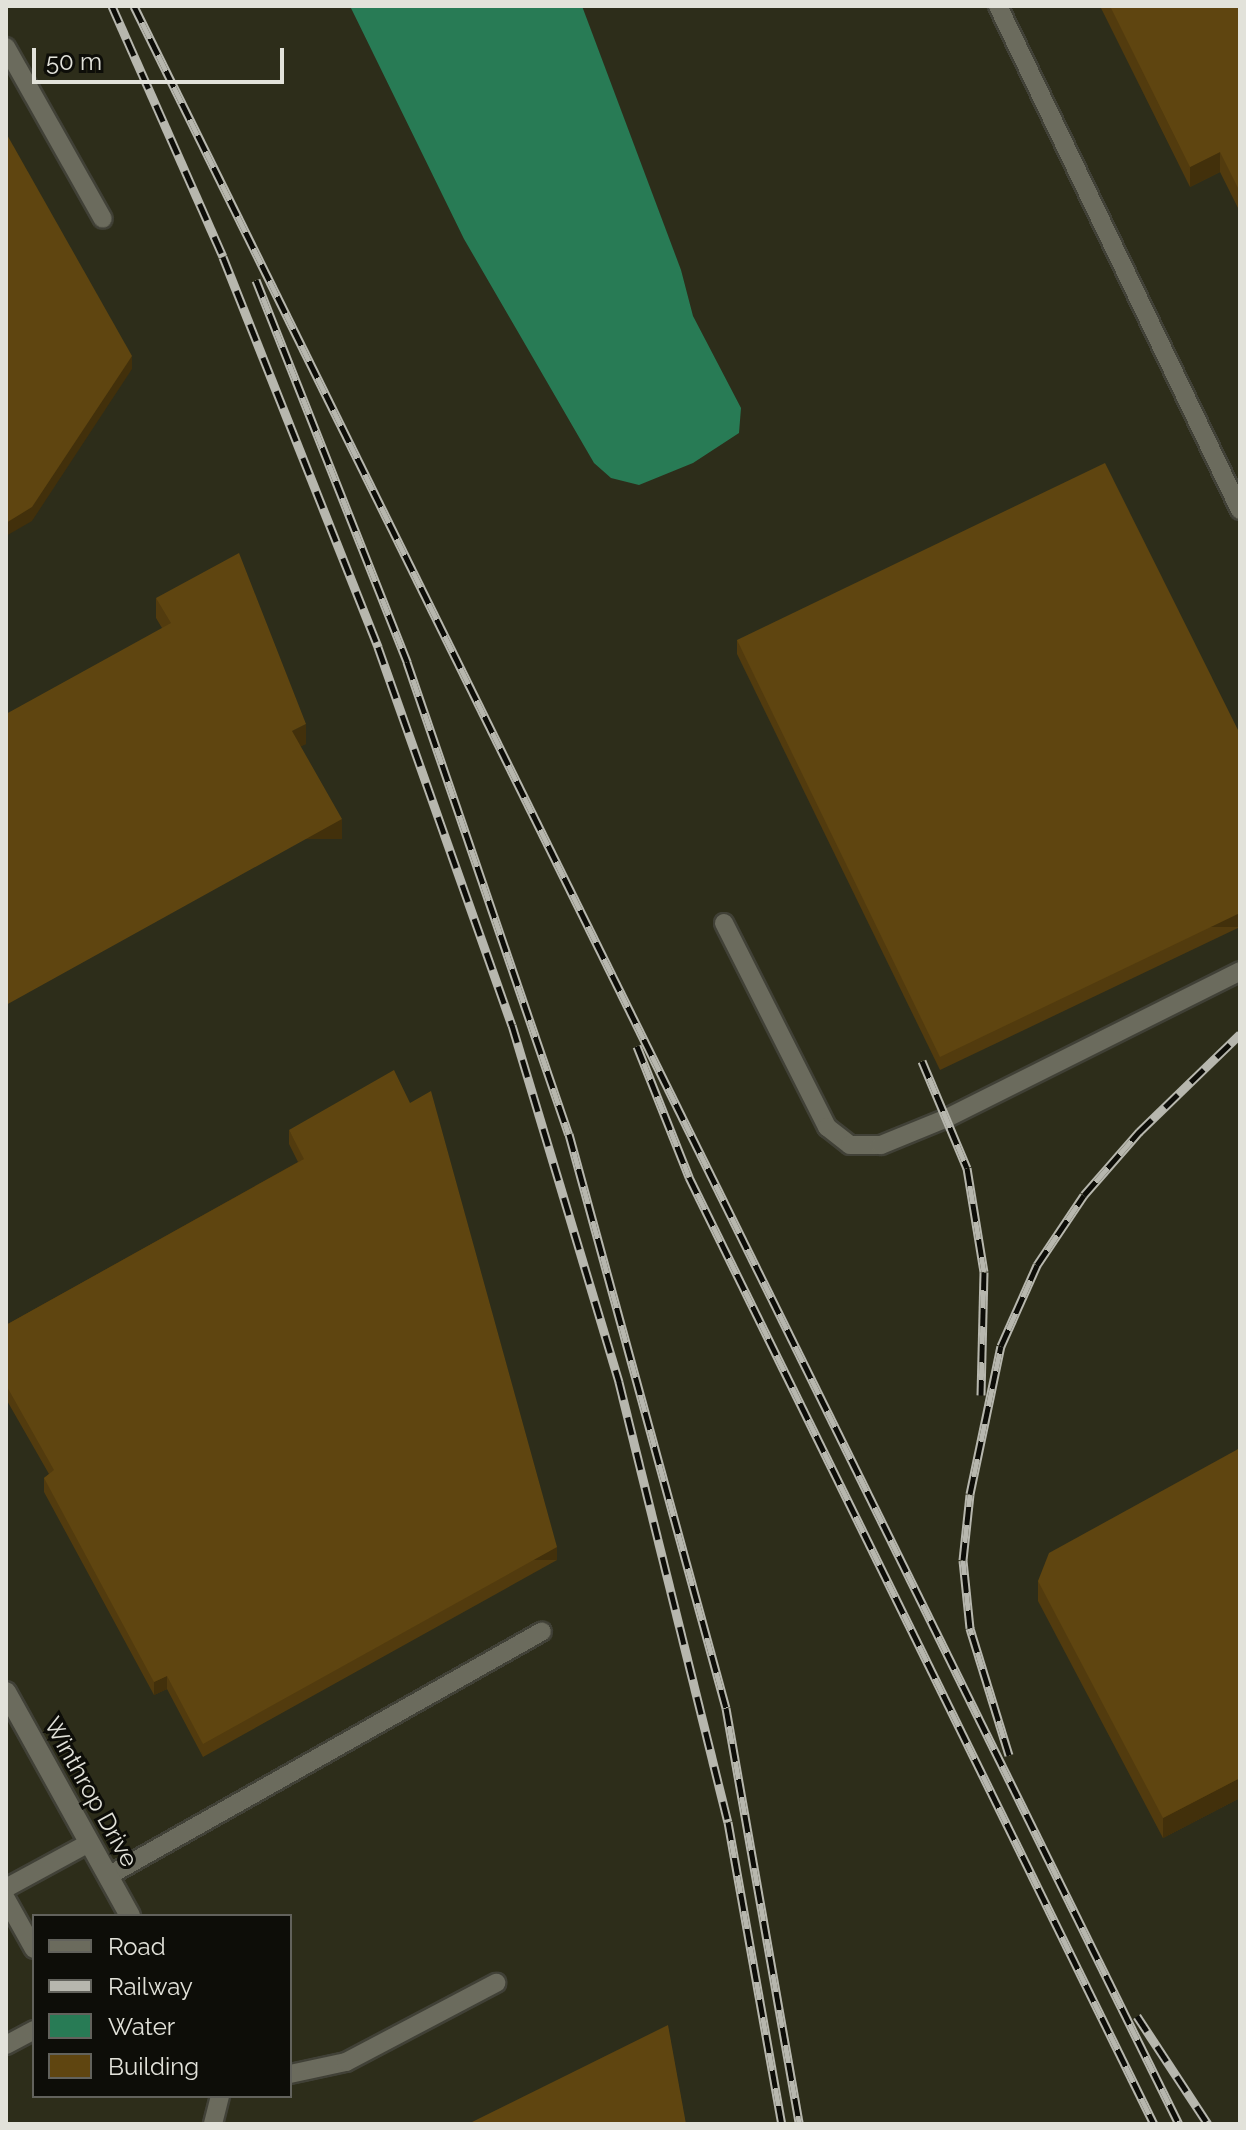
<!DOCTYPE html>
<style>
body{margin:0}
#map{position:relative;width:1246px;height:2130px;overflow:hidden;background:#252418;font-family:Raleway,sans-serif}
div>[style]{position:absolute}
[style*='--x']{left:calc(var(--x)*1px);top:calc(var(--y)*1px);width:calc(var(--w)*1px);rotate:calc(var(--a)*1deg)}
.built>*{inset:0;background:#2d2d1a}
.water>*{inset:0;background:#287b55}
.roads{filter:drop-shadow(2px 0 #414137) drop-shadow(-2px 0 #414137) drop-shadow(0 2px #414137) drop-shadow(0 -2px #414137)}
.service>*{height:18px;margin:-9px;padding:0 9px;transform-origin:9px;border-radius:9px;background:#6b6b5d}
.minor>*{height:20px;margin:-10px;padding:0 10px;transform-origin:10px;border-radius:10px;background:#6b6b5d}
.rail>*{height:9px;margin-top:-4.5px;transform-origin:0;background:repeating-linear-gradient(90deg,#0d0d08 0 18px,#b7b7ae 0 36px);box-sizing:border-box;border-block:2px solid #b7b7ae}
.wall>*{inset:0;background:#523b0e}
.shaded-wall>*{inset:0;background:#42300b;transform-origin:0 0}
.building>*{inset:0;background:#5f4510}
span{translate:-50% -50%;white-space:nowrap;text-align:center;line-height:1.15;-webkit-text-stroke:6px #0d0d08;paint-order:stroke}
.street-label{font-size:24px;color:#e2e2da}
.frame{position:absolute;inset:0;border:8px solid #e2e2da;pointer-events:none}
.legend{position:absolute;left:32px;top:1914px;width:260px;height:184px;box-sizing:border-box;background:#0d0d08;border:2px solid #62625c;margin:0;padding:10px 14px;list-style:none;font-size:24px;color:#e2e2da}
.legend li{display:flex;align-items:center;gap:16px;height:40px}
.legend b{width:40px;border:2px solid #62625c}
.scale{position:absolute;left:32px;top:48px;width:252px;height:36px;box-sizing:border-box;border:4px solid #e2e2da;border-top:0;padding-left:10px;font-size:24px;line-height:28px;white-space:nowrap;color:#e2e2da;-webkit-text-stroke:6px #0d0d08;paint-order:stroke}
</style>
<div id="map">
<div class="built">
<i style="clip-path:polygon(evenodd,6px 6px,1240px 6px,1240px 2124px,6px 2124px,6px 6px,34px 1916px,290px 1916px,290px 2096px,34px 2096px,34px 1916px)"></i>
</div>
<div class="water">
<i style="clip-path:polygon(350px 6px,582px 6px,681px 270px,693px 316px,741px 408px,739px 433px,693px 463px,639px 485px,611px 478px,594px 463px,464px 239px)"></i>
</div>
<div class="roads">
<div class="service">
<i style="--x:998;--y:6;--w:559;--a:64.35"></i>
<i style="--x:6;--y:47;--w:197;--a:60.6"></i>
<i style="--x:724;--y:923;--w:229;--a:63.2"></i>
<i style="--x:827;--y:1127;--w:29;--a:38"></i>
<i style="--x:850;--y:1145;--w:31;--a:0"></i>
<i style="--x:881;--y:1145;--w:71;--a:-22.2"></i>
<i style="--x:947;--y:1118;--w:328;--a:-26.6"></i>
<i style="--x:108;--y:1876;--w:498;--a:-29.4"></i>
<i style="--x:6;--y:1888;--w:94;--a:-28.5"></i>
<i style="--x:6;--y:1899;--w:57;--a:60.8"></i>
<i style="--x:6;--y:2045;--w:32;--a:-28"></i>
<i style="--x:290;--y:2074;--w:57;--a:-12.1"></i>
<i style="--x:346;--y:2062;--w:170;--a:-27.8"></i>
<i style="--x:213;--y:2124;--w:29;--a:-76"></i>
</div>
<div class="minor">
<i style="--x:6;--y:1692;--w:256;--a:61"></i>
</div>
</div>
<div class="rail">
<i style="--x:112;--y:6;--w:274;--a:66.1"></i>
<i style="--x:223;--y:257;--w:420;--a:68.3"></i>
<i style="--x:378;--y:647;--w:401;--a:70.5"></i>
<i style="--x:512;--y:1025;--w:373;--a:73.3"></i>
<i style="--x:619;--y:1382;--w:453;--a:76.1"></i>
<i style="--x:728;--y:1822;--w:307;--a:79.9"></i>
<i style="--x:134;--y:6;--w:2362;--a:63.74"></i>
<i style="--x:256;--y:280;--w:411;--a:68.4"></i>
<i style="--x:407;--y:662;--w:499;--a:71.1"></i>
<i style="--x:569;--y:1134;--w:595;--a:74.7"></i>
<i style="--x:726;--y:1708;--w:422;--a:80"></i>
<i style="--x:637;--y:1046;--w:141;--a:68.3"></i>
<i style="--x:689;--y:1177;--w:1055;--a:63.85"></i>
<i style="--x:922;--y:1061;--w:116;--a:67.2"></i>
<i style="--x:967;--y:1168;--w:105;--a:80.7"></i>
<i style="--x:984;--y:1272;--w:123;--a:91.4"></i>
<i style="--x:1009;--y:1755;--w:133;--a:-107.1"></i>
<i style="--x:970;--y:1628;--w:68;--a:-95.9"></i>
<i style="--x:963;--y:1560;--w:66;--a:-83.9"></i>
<i style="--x:970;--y:1494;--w:151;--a:-78.2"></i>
<i style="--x:1001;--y:1346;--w:89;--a:-66"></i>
<i style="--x:1037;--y:1265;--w:84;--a:-56.1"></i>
<i style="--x:1084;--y:1195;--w:84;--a:-48.9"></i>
<i style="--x:1139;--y:1132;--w:141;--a:-44.1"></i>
<i style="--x:1137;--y:2016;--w:129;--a:56.7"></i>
</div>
<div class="wall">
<i style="clip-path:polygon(1100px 6px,1240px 6px,1240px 212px,1220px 172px,1190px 187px)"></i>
<i style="clip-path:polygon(156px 598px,306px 744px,300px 746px,342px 839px,162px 628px,156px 618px)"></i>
<i style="clip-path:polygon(737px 640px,1240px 734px,1240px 927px,940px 1070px,737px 654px)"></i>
<i style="clip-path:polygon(289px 1130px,557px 1560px,203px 1757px,167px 1689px,154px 1695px,44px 1492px,44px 1478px,49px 1474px,6px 1399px,6px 1325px,298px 1162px,289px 1144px)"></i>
<i style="clip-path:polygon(1240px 1448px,1240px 1798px,1163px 1838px,1038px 1601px,1038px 1581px)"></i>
</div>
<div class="shaded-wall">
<i style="clip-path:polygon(1220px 152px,1220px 172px,1190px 187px,1190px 167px)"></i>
<i style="clip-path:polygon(132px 356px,132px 369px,32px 521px,6px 536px,6px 523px)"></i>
<i style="clip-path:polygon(306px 724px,306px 744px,292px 751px,292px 731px)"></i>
<i style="left:342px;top:819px;width:20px;height:384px;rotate:90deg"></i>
<i style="left:1240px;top:913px;width:14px;height:333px;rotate:90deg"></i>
<i style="left:557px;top:1547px;width:13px;height:405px;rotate:90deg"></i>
<i style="clip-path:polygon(167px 1676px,167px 1689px,154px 1695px,154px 1682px)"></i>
<i style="clip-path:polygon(1240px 1778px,1240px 1798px,1163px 1838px,1163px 1818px)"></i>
</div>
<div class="building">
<i style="clip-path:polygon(1110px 6px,1240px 6px,1240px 192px,1220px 152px,1190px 167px)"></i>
<i style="clip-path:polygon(6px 133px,132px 356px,32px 507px,6px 523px)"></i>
<i style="clip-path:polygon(1105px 463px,1240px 734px,1240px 913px,940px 1057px,737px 640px)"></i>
<i style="clip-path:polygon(239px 553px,306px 724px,292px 731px,342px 819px,6px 1005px,6px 714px,171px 623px,156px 598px)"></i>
<i style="clip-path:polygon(394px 1070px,410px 1103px,431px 1091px,557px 1547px,203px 1744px,167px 1676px,154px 1682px,44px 1478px,54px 1470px,6px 1385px,6px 1325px,304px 1159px,289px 1130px)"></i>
<i style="clip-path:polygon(1240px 1448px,1240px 1778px,1163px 1818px,1038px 1581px,1049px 1553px)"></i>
<i style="clip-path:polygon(668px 2025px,686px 2124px,468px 2124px)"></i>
</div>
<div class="street-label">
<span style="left:91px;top:1792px;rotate:61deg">Winthrop Drive</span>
</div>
<div class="frame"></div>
<ul class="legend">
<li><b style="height:10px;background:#6b6b5d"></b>Road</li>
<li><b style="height:10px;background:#b7b7ae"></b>Railway</li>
<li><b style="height:22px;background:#287b55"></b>Water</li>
<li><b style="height:22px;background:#5f4510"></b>Building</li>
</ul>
<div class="scale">50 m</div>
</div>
